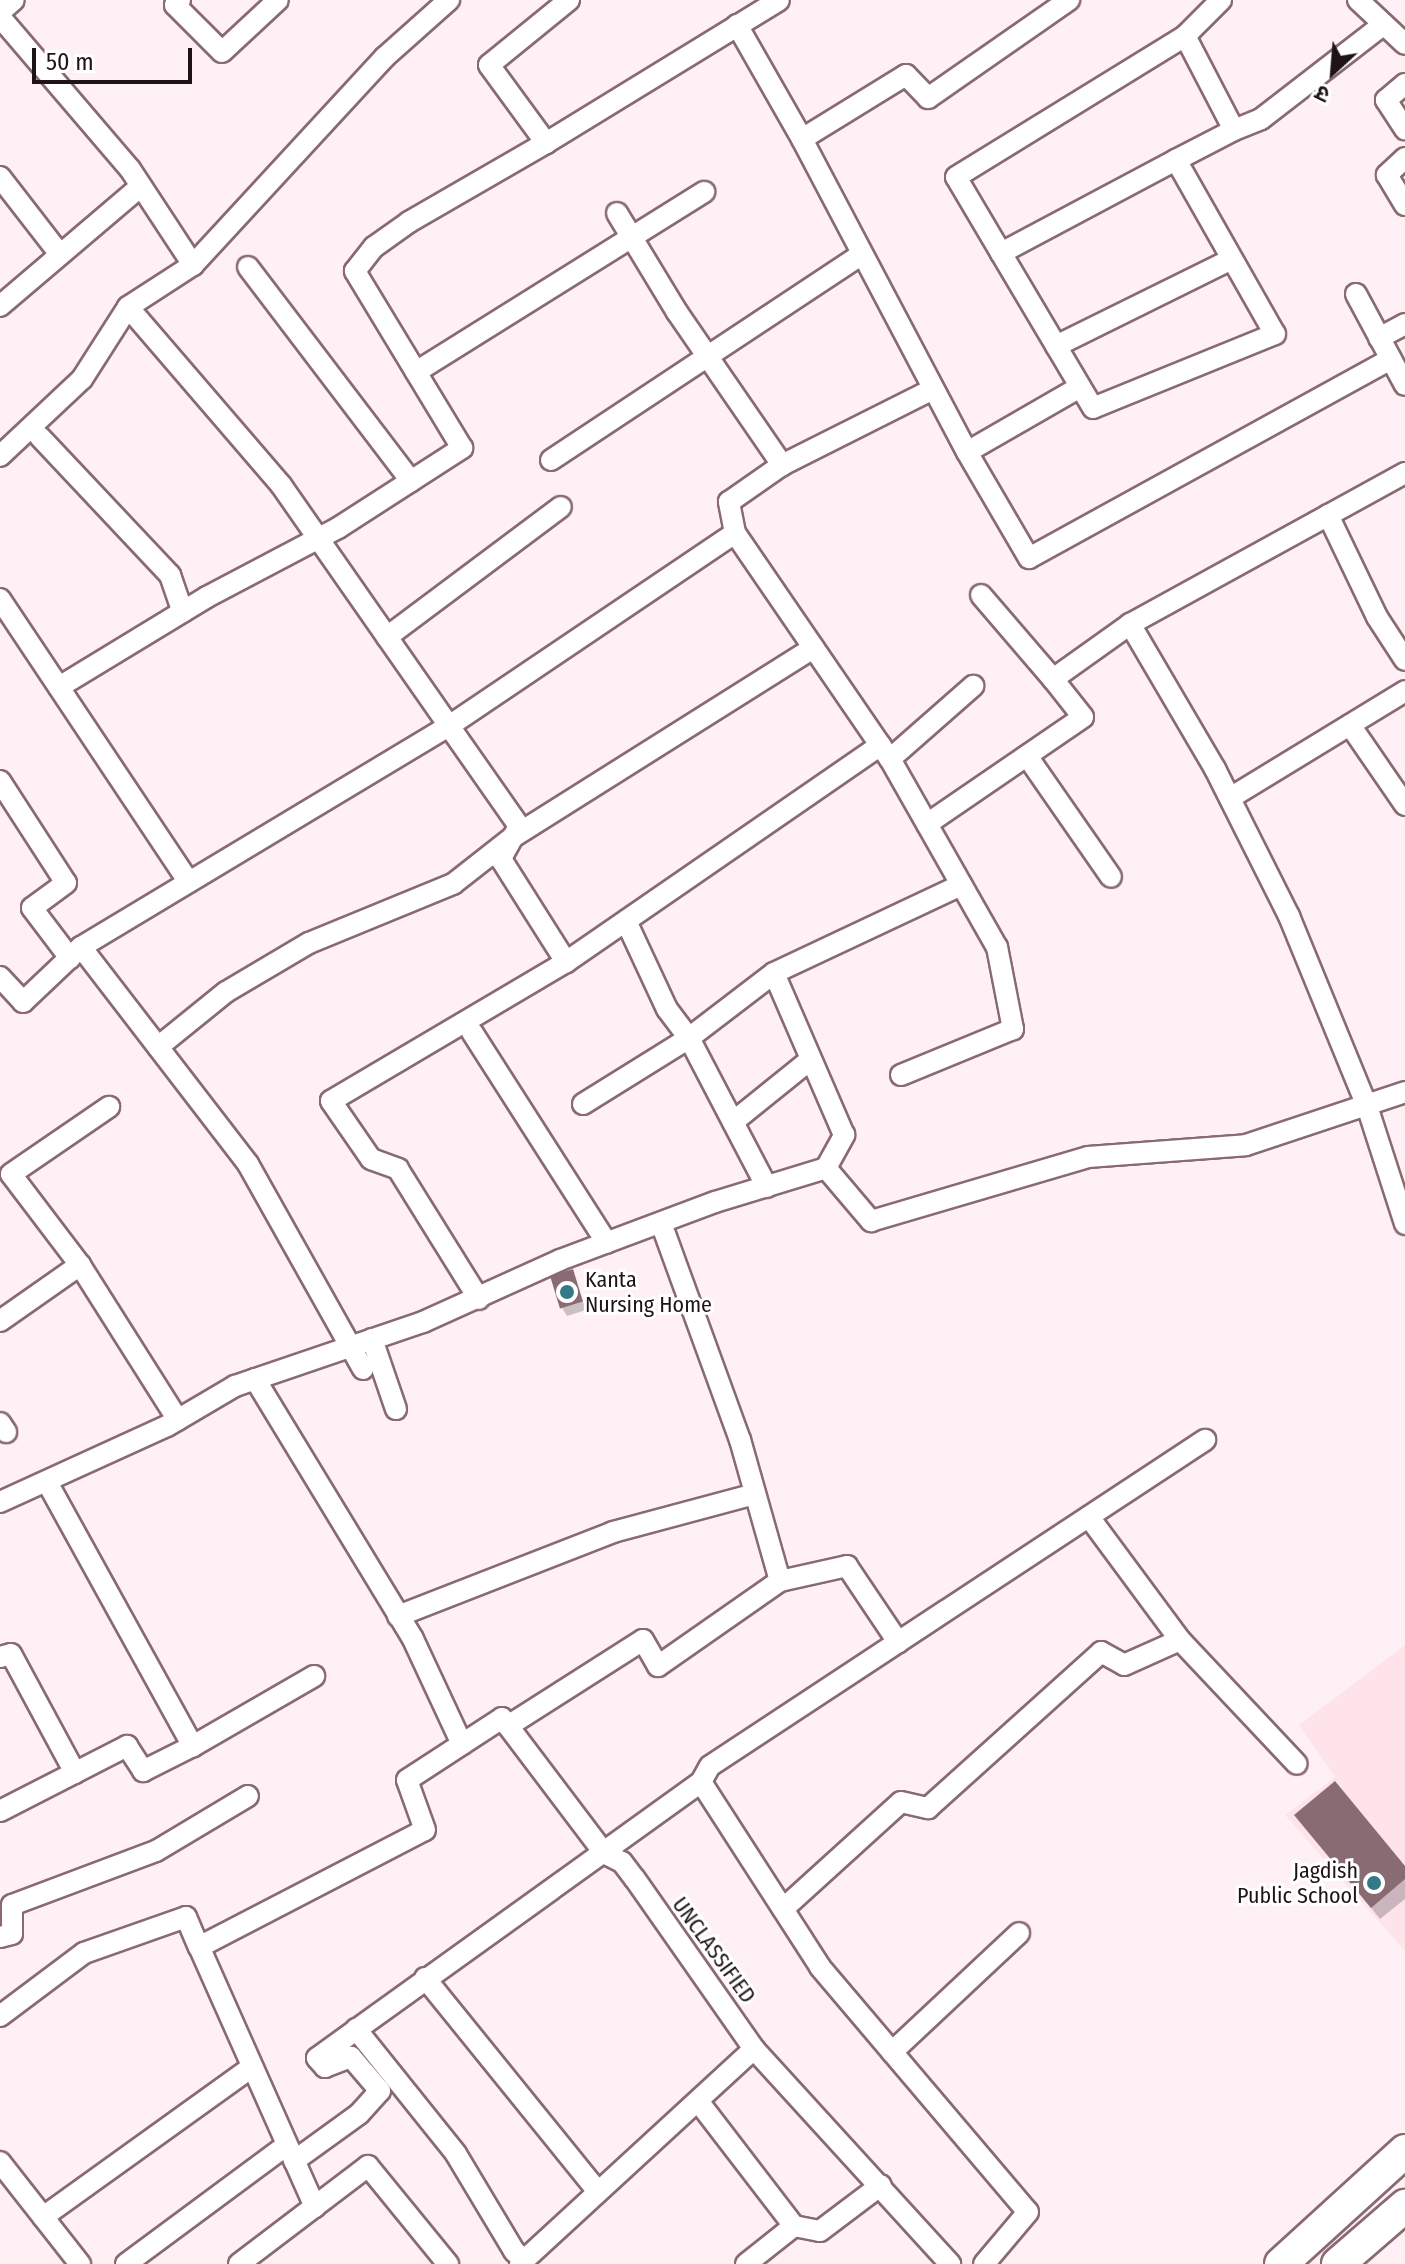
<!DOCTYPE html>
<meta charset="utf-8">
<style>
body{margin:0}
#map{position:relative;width:1405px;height:2264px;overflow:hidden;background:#fef0f4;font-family:"Fira Sans Condensed","Noto Sans Devanagari",sans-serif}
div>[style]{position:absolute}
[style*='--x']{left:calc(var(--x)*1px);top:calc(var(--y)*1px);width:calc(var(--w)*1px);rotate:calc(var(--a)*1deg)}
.built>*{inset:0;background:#fee3eb}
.shadow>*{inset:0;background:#0003}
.building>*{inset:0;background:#896b73;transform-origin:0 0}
.roads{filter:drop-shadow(2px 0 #896a73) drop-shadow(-2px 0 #896a73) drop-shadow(0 2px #896a73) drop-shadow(0 -2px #896a73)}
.street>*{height:20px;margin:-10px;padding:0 10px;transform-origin:10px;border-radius:10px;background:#fff}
.primary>*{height:32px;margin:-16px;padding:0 16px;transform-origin:16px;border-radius:16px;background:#fff}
.dots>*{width:22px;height:22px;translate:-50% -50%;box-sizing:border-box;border:4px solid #fff;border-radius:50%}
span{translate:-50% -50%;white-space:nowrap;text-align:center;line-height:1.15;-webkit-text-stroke:6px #fff;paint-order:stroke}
.poi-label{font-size:22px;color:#1e1316}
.left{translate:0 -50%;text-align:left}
.right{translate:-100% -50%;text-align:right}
.street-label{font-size:22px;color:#1e1316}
.north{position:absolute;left:1293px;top:32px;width:80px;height:80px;-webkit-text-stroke:6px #fff;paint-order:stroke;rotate:206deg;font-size:22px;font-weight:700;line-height:32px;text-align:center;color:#1e1316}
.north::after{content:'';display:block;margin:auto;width:28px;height:36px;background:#1e1316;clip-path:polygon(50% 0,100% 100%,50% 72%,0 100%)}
.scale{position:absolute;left:32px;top:48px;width:160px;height:36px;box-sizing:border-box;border:4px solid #1e1316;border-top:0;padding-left:10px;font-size:24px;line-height:28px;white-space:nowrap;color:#1e1316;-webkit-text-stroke:6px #fff;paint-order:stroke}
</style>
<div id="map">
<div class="built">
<i style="clip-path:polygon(1405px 1645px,1405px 1951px,1285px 1815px,1335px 1777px,1299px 1725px)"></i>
</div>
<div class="shadow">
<i style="clip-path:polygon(572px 1272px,586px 1310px,567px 1316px,562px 1308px)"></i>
<i style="clip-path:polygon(1297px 1815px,1405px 1869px,1405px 1899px,1380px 1919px)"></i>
</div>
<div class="building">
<i style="left:573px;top:1269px;width:34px;height:24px;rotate:73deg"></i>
<i style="clip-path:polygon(1335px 1781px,1405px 1866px,1405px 1879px,1371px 1908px,1294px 1815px)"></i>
</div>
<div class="roads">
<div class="street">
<i style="--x:180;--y:0;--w:7;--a:135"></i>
<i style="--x:175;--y:5;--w:66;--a:45"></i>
<i style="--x:222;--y:52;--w:76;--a:-42.9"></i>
<i style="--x:569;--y:0;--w:103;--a:140.9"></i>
<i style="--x:489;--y:65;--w:97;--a:53.8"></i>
<i style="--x:546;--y:143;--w:273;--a:-31.5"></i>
<i style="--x:1358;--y:0;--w:64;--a:43.1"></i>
<i style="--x:0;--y:12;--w:18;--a:-41"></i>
<i style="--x:0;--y:17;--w:200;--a:49.5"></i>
<i style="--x:130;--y:169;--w:115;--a:56.7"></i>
<i style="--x:193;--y:265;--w:283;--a:-47.3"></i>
<i style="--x:385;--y:57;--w:86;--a:-41.7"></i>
<i style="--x:737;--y:25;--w:131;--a:60.3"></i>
<i style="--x:1405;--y:84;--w:25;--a:140"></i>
<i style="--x:1386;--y:100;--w:35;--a:57"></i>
<i style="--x:1234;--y:130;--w:29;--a:-22"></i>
<i style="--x:1261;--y:119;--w:155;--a:-37.7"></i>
<i style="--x:1405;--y:158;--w:25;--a:137"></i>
<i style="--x:1387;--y:175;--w:35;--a:59"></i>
<i style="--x:1176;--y:160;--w:200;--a:60.4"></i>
<i style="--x:1275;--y:334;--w:196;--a:157.9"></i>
<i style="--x:1093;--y:408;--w:180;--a:-120.7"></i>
<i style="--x:1001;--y:253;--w:198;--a:-28"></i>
<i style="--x:1176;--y:160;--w:65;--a:-27.3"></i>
<i style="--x:1234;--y:130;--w:106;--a:-117.5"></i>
<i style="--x:1185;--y:36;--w:51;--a:-45"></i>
<i style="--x:0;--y:177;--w:96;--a:52.2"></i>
<i style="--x:617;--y:213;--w:116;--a:58.8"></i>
<i style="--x:677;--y:312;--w:186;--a:55.5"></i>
<i style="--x:1001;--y:253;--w:88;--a:-120.6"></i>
<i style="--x:956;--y:177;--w:269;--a:-31.6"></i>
<i style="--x:248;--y:267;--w:269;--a:52.7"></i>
<i style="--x:1356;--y:294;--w:103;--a:61.7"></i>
<i style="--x:0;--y:306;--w:185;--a:-40.4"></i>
<i style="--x:128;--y:307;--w:77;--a:-32.9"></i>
<i style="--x:1379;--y:338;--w:30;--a:-28"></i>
<i style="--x:1056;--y:346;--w:196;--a:-26.3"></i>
<i style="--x:416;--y:372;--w:340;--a:-32"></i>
<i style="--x:1080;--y:387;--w:130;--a:150.1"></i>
<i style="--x:967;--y:452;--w:123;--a:59.7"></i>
<i style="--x:1029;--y:558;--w:413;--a:-28.8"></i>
<i style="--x:40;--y:437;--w:190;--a:46.7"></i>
<i style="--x:170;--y:575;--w:39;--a:71"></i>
<i style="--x:967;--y:452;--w:354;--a:-117.8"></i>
<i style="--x:802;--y:139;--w:122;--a:-31.6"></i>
<i style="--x:906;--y:75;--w:32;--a:46"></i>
<i style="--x:928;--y:98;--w:172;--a:-34.8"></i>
<i style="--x:0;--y:456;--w:112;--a:-43.2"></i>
<i style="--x:82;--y:379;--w:85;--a:-57.4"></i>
<i style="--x:128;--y:307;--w:235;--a:49.3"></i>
<i style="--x:281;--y:485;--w:294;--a:55.1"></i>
<i style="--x:449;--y:726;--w:345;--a:-34"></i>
<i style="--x:735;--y:533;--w:274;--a:55.6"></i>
<i style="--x:890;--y:759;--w:216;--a:60.4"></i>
<i style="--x:997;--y:947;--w:84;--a:79"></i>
<i style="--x:1013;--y:1029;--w:121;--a:157.7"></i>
<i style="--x:551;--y:460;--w:372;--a:-33.5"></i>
<i style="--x:1405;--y:473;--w:314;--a:151.2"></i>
<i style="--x:1130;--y:624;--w:168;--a:59.6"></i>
<i style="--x:1215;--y:769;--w:165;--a:63.3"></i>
<i style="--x:1289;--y:916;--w:205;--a:67.7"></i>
<i style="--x:1367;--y:1106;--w:124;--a:72.1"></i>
<i style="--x:1328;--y:515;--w:113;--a:64.3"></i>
<i style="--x:1377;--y:617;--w:51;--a:56.9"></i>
<i style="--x:735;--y:533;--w:32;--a:-101"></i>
<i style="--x:729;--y:502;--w:65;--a:-34.9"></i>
<i style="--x:782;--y:465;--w:169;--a:-26.7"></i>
<i style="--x:981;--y:595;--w:111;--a:49.4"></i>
<i style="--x:0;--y:599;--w:340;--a:56.3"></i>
<i style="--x:387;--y:637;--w:217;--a:-36.8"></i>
<i style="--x:59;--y:687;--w:173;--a:-31.3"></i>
<i style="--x:207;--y:597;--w:148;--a:-27.8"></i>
<i style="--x:338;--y:528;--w:148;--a:-32.8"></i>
<i style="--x:462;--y:448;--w:207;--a:-121.2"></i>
<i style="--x:355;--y:271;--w:31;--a:-52"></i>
<i style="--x:374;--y:247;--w:43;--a:-35.5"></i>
<i style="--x:409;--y:222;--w:158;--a:-30"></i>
<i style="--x:1350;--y:725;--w:97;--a:55.5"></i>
<i style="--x:1027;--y:756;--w:147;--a:55.2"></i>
<i style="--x:890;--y:759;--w:111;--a:-41.3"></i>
<i style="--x:0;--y:781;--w:121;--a:57.1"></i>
<i style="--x:66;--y:883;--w:42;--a:143.7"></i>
<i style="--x:32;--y:908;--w:63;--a:52.8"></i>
<i style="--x:1230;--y:798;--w:205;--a:-31.4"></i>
<i style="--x:927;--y:824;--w:189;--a:-34.4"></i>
<i style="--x:1083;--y:717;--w:48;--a:-128.3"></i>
<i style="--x:1053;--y:679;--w:95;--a:-35.5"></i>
<i style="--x:626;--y:921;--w:97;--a:65"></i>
<i style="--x:667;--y:1009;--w:36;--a:53"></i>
<i style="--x:689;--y:1038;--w:168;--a:62.4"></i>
<i style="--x:81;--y:947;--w:429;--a:-31"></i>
<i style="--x:449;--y:726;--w:122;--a:55"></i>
<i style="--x:519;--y:826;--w:38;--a:119"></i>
<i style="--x:501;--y:859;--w:122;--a:57.7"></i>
<i style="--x:566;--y:962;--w:273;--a:149.4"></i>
<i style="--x:331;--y:1101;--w:70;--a:55.4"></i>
<i style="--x:371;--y:1159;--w:29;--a:20"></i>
<i style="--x:398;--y:1169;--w:153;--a:58.1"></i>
<i style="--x:566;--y:962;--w:382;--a:-34.6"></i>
<i style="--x:0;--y:977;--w:34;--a:47"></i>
<i style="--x:23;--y:1002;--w:80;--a:-43.5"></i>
<i style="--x:81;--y:947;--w:274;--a:52.4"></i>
<i style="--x:248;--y:1164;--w:235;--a:60.7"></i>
<i style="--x:472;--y:1032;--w:250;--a:57.4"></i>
<i style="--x:158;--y:1047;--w:87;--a:-39"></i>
<i style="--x:226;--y:992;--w:96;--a:-30.6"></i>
<i style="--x:309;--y:943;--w:156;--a:-22.3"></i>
<i style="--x:453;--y:884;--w:76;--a:-38.1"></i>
<i style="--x:513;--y:837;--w:355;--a:-32.2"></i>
<i style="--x:583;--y:1104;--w:125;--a:-31.9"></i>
<i style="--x:689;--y:1038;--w:107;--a:-37.4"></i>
<i style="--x:733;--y:1122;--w:100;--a:-38.9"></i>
<i style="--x:826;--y:1168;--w:38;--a:-61"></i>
<i style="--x:844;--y:1135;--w:176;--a:-113.4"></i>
<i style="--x:774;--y:973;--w:207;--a:-25.2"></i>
<i style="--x:80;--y:1265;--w:114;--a:-127.2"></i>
<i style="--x:11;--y:1174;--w:119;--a:-34.4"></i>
<i style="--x:0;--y:1321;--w:98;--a:-35"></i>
<i style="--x:80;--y:1265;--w:183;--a:57.7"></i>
<i style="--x:372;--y:1339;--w:74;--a:71.1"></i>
<i style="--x:255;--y:1379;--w:304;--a:58.7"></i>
<i style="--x:413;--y:1639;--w:116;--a:65"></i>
<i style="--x:0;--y:1423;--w:11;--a:56"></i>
<i style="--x:47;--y:1482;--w:302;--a:61.1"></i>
<i style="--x:193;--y:1746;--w:140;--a:-30"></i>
<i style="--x:0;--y:1502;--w:183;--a:-24.5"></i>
<i style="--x:167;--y:1426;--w:79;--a:-30.5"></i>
<i style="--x:235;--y:1386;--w:199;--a:-18.8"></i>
<i style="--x:423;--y:1322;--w:150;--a:-24.3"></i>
<i style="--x:560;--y:1260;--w:165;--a:-20.5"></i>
<i style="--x:715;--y:1202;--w:116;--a:-17"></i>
<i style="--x:826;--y:1168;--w:70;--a:49.7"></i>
<i style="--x:871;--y:1221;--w:226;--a:-16.4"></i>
<i style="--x:1088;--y:1157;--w:158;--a:-4.3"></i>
<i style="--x:1246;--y:1145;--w:168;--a:-18.4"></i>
<i style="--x:1089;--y:1517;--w:153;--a:53.5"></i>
<i style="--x:1180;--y:1640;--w:170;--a:46.7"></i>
<i style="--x:780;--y:1581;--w:69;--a:-12.6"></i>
<i style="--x:847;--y:1566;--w:92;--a:56.1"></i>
<i style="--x:398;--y:1616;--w:231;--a:-21.3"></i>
<i style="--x:613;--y:1532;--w:147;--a:-15"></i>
<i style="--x:0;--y:1657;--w:11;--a:-15"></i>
<i style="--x:11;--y:1654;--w:135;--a:61.7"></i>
<i style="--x:508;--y:1726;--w:160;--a:-32.5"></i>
<i style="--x:643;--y:1640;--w:30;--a:60"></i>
<i style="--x:658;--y:1666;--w:149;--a:-34.9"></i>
<i style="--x:780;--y:1581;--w:147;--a:-105.8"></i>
<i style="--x:740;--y:1440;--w:231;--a:-110"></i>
<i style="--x:701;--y:1782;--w:18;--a:-61"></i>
<i style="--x:710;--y:1766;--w:593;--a:-33.37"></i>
<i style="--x:0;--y:1811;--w:143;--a:-27.1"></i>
<i style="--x:127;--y:1746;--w:30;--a:57"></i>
<i style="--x:143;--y:1771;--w:56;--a:-26.6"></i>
<i style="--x:783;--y:1909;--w:159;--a:-42.2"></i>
<i style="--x:901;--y:1802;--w:28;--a:13"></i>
<i style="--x:928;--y:1808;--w:233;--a:-42"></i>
<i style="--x:1101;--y:1652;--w:26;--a:29"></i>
<i style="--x:1124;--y:1665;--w:61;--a:-24.1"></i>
<i style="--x:0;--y:1937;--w:12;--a:-14"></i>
<i style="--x:12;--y:1934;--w:29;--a:-90"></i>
<i style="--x:12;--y:1905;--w:154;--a:-20.6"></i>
<i style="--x:156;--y:1851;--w:107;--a:-30.9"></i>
<i style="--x:425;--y:1978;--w:275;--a:51"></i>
<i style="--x:0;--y:2016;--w:105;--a:-36.9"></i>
<i style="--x:84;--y:1953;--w:108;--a:-19.4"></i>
<i style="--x:186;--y:1917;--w:33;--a:67"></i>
<i style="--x:356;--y:2029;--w:160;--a:51.3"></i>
<i style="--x:456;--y:2154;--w:113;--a:59.1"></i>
<i style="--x:514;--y:2251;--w:13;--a:42"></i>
<i style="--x:892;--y:2052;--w:174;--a:-43.1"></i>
<i style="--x:698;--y:2101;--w:158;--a:52.5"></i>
<i style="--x:294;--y:2161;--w:80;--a:-35.9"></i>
<i style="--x:359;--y:2114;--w:31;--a:-48"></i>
<i style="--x:380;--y:2091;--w:45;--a:-130.5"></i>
<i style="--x:351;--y:2057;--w:28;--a:159"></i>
<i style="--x:325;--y:2067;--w:12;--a:-132"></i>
<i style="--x:317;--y:2058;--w:473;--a:-35.7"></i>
<i style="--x:701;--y:1782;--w:220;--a:57.2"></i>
<i style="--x:820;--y:1967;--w:321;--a:49.7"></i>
<i style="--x:1028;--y:2212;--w:68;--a:130.2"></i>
<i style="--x:0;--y:2162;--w:130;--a:51.9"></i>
<i style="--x:315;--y:2207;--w:285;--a:-114"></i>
<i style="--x:199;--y:1947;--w:254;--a:-27.4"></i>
<i style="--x:425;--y:1830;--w:53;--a:-109.8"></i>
<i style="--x:407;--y:1780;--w:113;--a:-33.1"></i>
<i style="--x:502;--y:1718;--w:169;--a:52.9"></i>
<i style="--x:604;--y:1853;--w:20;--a:27"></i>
<i style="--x:622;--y:1862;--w:21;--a:53"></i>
<i style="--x:635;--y:1879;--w:208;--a:55"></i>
<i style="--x:43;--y:2217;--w:257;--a:-35.7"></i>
<i style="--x:126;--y:2264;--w:200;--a:-36.5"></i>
<i style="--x:239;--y:2264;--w:162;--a:-37.2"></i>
<i style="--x:368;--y:2166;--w:127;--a:50.8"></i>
<i style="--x:520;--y:2264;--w:318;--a:-42.6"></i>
<i style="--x:754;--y:2049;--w:291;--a:47.6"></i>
<i style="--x:746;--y:2264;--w:61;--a:-38.4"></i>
<i style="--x:794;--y:2226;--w:26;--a:11"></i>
<i style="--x:820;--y:2231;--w:76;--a:-37"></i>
</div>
<div class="primary">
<i style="--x:1281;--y:2264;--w:168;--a:-42.3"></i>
<i style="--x:1338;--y:2264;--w:89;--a:-40.9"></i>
</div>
</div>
<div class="dots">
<i style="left:567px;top:1292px;background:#347a86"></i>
<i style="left:1374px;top:1883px;background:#347a86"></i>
</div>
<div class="poi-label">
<span class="left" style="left:585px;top:1292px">Kanta<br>Nursing Home</span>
<span class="right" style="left:1358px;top:1883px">Jagdish<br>Public School</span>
</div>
<div class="street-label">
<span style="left:714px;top:1950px;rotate:54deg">UNCLASSIFIED</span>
</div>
<div class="north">उ</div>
<div class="scale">50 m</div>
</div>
